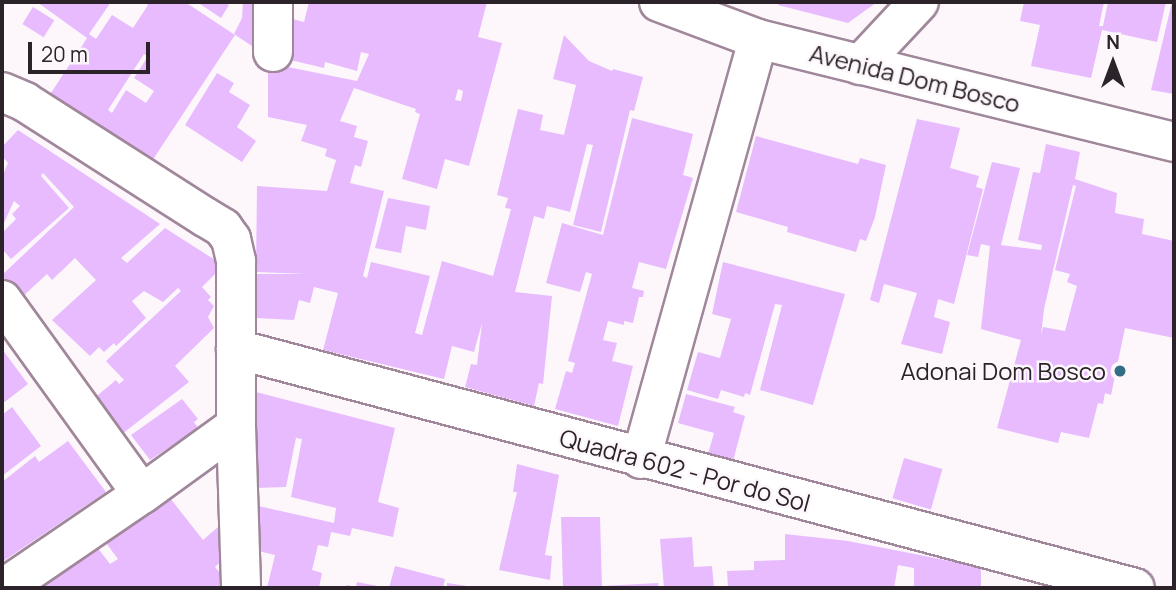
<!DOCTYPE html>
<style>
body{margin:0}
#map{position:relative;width:1176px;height:590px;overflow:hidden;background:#fdf7fc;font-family:Manrope,sans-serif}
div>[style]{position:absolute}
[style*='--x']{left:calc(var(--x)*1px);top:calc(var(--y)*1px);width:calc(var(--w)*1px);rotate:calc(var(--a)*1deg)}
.building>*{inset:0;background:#e7bbfe;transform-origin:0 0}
.roads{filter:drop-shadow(2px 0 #a0879a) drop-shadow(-2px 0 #a0879a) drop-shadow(0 2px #a0879a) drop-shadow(0 -2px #a0879a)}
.minor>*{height:38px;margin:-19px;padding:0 19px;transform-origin:19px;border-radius:19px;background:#fff}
.tertiary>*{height:38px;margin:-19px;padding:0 19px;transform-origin:19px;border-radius:19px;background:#fff}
.dots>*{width:19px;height:19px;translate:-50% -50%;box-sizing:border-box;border:4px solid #fdf7fc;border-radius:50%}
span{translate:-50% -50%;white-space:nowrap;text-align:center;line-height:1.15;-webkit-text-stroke:5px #fdf7fc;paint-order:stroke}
.street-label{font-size:24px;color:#2c222a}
.poi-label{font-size:24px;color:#2c222a}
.right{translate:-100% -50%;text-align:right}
.frame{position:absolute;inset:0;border:4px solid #2c222a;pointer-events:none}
.north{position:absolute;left:1078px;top:28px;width:70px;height:70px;-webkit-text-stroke:5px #fdf7fc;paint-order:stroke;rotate:0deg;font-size:19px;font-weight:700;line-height:28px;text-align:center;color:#2c222a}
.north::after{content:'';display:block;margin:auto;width:24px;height:32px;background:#2c222a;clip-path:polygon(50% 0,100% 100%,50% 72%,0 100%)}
.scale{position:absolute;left:28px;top:42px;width:122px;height:32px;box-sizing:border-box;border:4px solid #2c222a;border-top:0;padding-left:9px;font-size:21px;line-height:24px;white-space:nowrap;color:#2c222a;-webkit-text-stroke:5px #fdf7fc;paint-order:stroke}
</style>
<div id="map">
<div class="building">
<i style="clip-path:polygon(evenodd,37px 2px,111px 2px,89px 34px,96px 39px,112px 15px,133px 28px,148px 5px,143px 2px,185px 2px,235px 35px,152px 161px,49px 96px,87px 38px,37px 2px,144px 54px,148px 56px,134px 78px,154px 91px,146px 103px,126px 90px,112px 113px,108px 110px,144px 54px)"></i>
<i style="clip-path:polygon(197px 2px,223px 2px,229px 5px,221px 18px)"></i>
<i style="clip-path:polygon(243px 2px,258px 2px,258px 50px,234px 34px,242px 18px)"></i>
<i style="clip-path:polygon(evenodd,309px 2px,487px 2px,478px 37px,502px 43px,469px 166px,445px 159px,437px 189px,402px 179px,420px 114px,415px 112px,416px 109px,354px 88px,340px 121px,357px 126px,354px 137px,368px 141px,361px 167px,355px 165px,350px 183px,384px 191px,363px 276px,367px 278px,371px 262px,430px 276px,415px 333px,422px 335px,442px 261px,493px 276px,511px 209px,505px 208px,508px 198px,497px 195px,518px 109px,543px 115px,540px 130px,564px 135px,576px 85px,553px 79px,564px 35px,589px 61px,612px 71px,613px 69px,643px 77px,634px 111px,630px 110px,601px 232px,573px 225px,593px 145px,587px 144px,570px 212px,547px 206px,544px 219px,534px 216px,515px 292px,552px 296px,543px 384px,539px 383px,534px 406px,465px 387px,471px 364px,477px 365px,482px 323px,474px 352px,452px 346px,444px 379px,323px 350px,338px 293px,314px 287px,310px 303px,299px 300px,294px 320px,256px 318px,256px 274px,306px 274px,256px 272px,257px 186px,327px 191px,336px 160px,325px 156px,327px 149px,301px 141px,307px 125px,268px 117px,268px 63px,357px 81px,369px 54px,361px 52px,357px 71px,325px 62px,324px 68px,282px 58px,281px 16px,304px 22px,309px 2px,458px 89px,463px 91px,461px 101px,455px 100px,458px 89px)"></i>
<i style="clip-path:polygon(781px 2px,877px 2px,848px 23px,778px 5px)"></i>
<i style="clip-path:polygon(1024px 2px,1104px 2px,1099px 26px,1103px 26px,1108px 2px,1166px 2px,1157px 42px,1102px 30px,1091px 78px,1031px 66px,1040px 25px,1020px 21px)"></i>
<i style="clip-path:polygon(1172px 2px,1174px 2px,1174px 94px,1151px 90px)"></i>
<i style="left:33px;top:7px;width:25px;height:20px;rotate:32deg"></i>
<i style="clip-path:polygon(217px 73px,234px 83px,229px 92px,250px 105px,237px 127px,256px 141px,242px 162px,185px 125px)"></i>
<i style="clip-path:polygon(632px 118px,693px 134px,683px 175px,693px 178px,666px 269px,639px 262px,632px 288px,644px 291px,643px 297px,639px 297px,633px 323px,624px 321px,624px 325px,608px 321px,603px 340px,617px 343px,612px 361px,633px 366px,618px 426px,555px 409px,566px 371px,572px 373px,575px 363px,568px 361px,592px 274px,586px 272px,580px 292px,546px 283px,562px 223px,603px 235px)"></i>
<i style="clip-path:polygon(917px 119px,960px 128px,950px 168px,979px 176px,976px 187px,983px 189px,954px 304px,938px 299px,934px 317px,950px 322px,942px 354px,901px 344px,917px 293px,884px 284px,879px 303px,870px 300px)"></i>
<i style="clip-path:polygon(18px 130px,160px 224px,121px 258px,127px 263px,165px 228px,215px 260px,215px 274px,202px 287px,211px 297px,208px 300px,214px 306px,208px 317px,214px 328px,175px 366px,189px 382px,122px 434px,92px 400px,116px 380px,119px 384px,124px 380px,106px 361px,181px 291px,178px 288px,163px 302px,144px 291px,132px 301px,146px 318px,116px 346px,114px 343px,104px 352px,99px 347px,90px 356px,52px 320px,96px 280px,75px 258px,52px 280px,47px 274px,20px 299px,2px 275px,74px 207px,43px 173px,41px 176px,69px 208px,11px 259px,2px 249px,2px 233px,16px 219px,12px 214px,20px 206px,14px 201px,2px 227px,2px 177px,8px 163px,2px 156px,2px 147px)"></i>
<i style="clip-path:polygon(756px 136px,858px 164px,860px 158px,886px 165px,875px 217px,866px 241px,860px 239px,856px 252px,787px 232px,788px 227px,736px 212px)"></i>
<i style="clip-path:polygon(evenodd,1046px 144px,1080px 152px,1075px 179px,1117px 193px,1115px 213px,1144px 219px,1142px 234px,1174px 241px,1174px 338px,1125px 328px,1111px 395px,1105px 393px,1103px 404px,1098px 403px,1089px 438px,1061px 432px,1058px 443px,997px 428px,1021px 340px,981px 329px,990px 246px,981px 244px,978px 257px,967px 255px,992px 162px,1020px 168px,1001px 245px,1041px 250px,1042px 245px,1018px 240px,1033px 172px,1040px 173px,1046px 144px,1073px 185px,1076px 186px,1055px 270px,1070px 274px,1067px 282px,1077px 286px,1065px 331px,1043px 327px,1041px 336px,1044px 309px,1073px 185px)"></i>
<i style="clip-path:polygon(388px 198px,430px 206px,426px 230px,406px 226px,401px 253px,375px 248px)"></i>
<i style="clip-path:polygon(723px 262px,845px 294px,813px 405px,760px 390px,782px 305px,775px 304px,750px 395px,745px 393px,744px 397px,721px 390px,718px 399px,687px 390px,698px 352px,720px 358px,731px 319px,712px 314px)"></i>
<i style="clip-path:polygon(2px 349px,28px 384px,2px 404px)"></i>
<i style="clip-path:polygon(256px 392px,395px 428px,378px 502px,399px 508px,393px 537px,352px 528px,350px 536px,331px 532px,328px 547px,318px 545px,312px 570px,322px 573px,319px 588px,267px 588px,275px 555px,254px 550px,254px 505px,334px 523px,336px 508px,291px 497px,302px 439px,296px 438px,286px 487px,256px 488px)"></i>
<i style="clip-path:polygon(686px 394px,735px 407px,733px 412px,745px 416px,733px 461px,708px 454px,714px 433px,678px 423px)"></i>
<i style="clip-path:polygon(182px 399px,198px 419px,194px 422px,198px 428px,150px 460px,131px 435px)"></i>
<i style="clip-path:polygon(12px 407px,41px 446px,2px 476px,2px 415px)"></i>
<i style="clip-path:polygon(68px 441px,106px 492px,2px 562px,2px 482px,35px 456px,39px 462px)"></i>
<i style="left:904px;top:458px;width:40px;height:42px;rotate:16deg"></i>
<i style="clip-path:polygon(517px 464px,559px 475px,545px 555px,552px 556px,550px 580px,499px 570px,517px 492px,513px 492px)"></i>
<i style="clip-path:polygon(170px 498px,203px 540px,218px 527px,227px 546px,228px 555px,215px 567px,227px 581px,218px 588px,39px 588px,97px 547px,110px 564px,118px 559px,106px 543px)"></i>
<i style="clip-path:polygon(561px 517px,600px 517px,602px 586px,658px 583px,659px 588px,563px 588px)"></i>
<i style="clip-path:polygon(785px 534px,848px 541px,981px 567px,981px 588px,914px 588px,914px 568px,898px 565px,894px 588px,728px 588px,727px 571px,754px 570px,754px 561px,785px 560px)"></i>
<i style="clip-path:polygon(692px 537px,694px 567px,712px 566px,714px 588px,664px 588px,660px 539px)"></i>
<i style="clip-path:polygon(395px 566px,445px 579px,443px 588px,389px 588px)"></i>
<i style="clip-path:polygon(357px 582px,383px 587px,382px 588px,346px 588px,347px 585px,356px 587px)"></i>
<i style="clip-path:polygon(447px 583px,474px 587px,474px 588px,447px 588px)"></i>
</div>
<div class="roads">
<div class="minor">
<i style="--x:273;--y:52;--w:50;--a:-90"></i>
<i style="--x:860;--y:65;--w:86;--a:-46.9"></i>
<i style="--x:2;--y:92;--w:25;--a:23"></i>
<i style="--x:25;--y:102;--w:214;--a:32.6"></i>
<i style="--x:205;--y:217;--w:21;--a:31"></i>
<i style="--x:223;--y:228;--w:14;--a:54"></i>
<i style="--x:231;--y:239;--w:23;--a:77"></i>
<i style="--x:236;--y:261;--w:165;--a:90"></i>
<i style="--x:236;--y:426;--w:162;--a:88.2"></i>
<i style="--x:2;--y:300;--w:239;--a:54.2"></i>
<i style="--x:142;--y:494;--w:116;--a:-35.9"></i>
<i style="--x:236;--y:349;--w:930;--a:14.89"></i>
<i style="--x:641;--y:459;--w:436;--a:-74.4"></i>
<i style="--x:4;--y:588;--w:167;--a:-34.3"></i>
</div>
<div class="tertiary">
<i style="--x:659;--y:2;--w:106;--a:20.5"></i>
<i style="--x:758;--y:39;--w:429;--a:13.9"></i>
</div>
</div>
<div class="dots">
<i style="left:1120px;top:371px;background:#326c85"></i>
</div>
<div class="street-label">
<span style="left:915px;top:78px;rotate:14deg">Avenida Dom Bosco</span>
<span style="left:685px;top:470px;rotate:15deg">Quadra 602 - Por do Sol</span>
</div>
<div class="poi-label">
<span class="right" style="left:1106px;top:371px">Adonai Dom Bosco</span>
</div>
<div class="frame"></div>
<div class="north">N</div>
<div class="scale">20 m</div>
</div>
